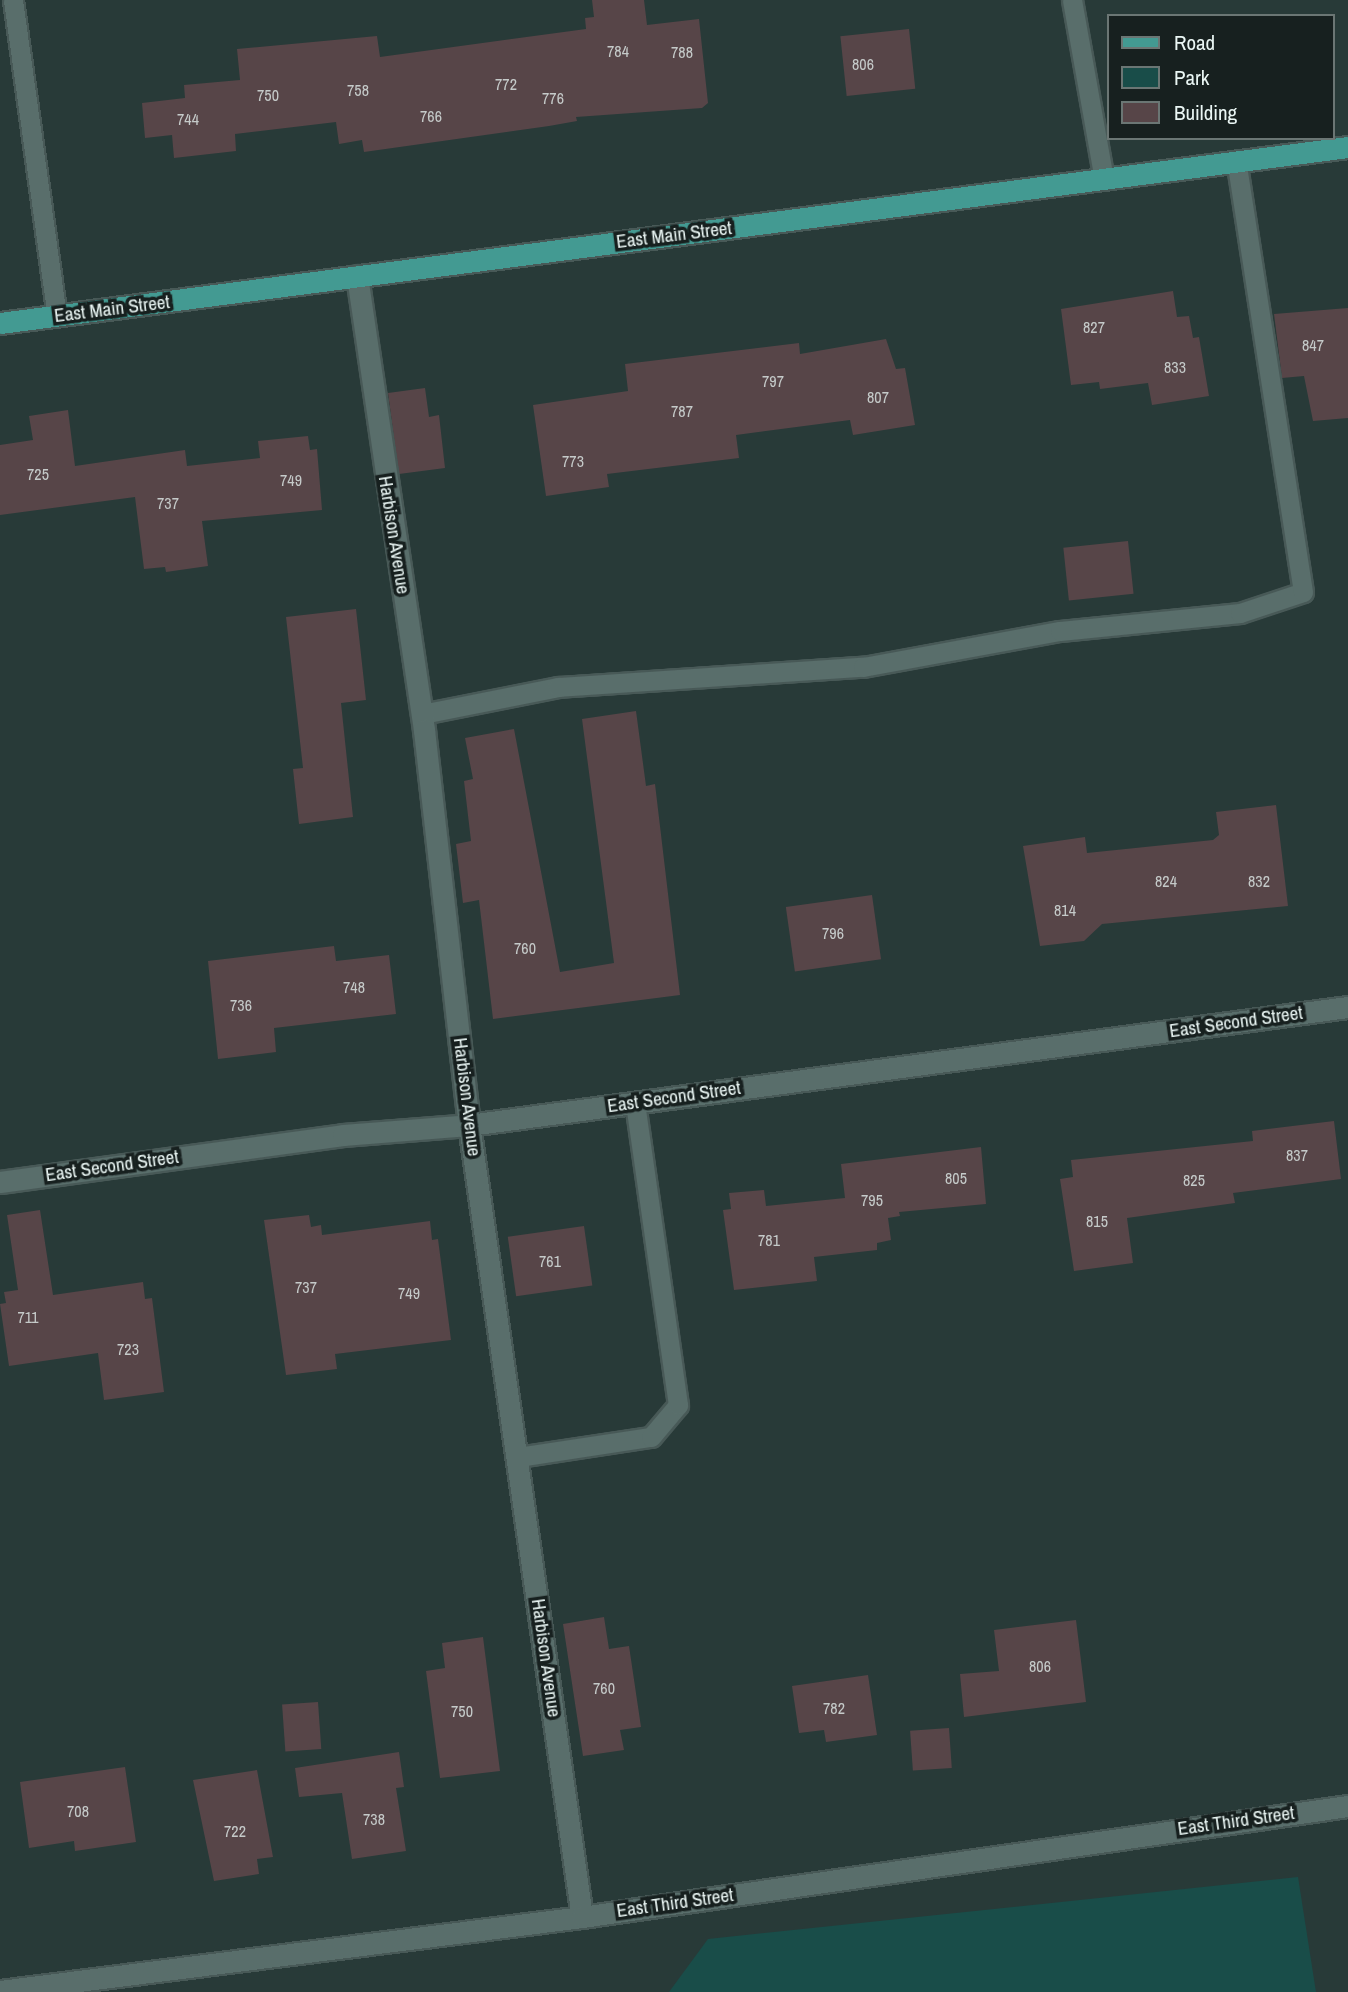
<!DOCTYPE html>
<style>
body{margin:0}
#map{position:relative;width:1348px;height:1992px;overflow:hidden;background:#283a38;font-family:"Archivo Narrow",sans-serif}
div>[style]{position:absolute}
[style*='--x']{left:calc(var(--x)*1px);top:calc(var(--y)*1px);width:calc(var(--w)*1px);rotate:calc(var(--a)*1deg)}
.green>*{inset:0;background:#194d49}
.building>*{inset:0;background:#574548;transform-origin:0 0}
.roads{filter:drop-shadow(2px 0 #485957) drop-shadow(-2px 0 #485957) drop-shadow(0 2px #485957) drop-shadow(0 -2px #485957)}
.service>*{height:19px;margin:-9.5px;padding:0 9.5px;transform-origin:9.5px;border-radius:9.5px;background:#596e6b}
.minor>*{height:21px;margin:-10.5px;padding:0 10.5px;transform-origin:10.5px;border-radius:10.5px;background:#596e6b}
.primary>*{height:21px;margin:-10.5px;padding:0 10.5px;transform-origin:10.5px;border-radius:10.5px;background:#439a92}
span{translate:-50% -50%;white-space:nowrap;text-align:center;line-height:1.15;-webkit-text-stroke:7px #17201f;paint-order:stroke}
.number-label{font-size:16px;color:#c5cac9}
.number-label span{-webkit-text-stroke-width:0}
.street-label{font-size:19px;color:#eaf6f4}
.legend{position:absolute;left:1107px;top:14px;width:228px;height:126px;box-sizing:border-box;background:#17201f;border:2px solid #6b7674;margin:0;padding:9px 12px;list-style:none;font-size:21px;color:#eaf6f4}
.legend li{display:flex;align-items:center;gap:14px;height:35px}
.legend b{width:35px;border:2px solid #6b7674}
</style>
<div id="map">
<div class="green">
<i style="clip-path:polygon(1298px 1877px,1316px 1992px,669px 1992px,708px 1939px)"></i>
</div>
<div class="building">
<i style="clip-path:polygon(592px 0,644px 0,647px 25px,699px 19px,708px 103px,702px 108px,576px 117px,577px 121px,549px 126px,364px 152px,362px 140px,339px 144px,336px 122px,235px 134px,236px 151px,174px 158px,172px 135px,145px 138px,142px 103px,185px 98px,184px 85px,240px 80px,237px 49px,377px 36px,380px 57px,586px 29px,585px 18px,594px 17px)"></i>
<i style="left:909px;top:29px;width:60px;height:69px;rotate:84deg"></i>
<i style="clip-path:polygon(1173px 291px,1177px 317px,1189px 316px,1193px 338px,1199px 337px,1209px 396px,1152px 405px,1148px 383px,1100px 389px,1099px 382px,1071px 385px,1061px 309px)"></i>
<i style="clip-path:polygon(1348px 308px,1348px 418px,1313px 421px,1304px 376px,1282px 378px,1274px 314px)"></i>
<i style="clip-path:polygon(886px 339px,896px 369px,905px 368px,915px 425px,853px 435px,850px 420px,736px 435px,739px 458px,607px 474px,609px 487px,546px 496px,533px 405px,628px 391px,625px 364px,799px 343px,800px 354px)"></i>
<i style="clip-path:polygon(425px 388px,429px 417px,439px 415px,445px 468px,399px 474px,388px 393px)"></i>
<i style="clip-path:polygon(68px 410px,75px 466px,185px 450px,187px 466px,260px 458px,258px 441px,308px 436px,310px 450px,317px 449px,322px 510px,202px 521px,208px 566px,166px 572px,165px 567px,144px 569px,135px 497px,0 515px,0 445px,33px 440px,29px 416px)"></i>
<i style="left:1128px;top:541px;width:53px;height:65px;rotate:84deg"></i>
<i style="clip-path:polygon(356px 609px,366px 700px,341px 703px,353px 817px,299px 824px,293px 769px,303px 768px,286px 617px)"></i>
<i style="clip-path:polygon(636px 711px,646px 786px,655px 784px,680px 995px,493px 1019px,479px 900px,463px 903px,456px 844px,471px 841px,464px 781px,473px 779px,465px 738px,514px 729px,560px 972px,614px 963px,582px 719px)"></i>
<i style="clip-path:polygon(1276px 805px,1288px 906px,1102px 924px,1084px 941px,1040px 946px,1023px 846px,1085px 837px,1087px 853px,1213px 840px,1219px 835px,1216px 812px)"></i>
<i style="left:872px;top:895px;width:65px;height:87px;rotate:82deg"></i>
<i style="clip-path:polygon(334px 946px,336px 961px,389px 955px,396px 1014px,274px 1028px,276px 1052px,218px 1059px,208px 961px)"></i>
<i style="clip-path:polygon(1334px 1121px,1341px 1179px,1233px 1193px,1235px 1203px,1127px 1218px,1133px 1263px,1074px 1271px,1060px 1179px,1073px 1177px,1071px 1160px,1253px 1141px,1252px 1131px)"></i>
<i style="clip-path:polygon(981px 1147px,986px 1204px,899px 1212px,900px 1216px,888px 1218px,891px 1240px,877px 1243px,877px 1250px,814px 1257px,817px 1281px,734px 1290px,723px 1210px,731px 1209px,729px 1193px,764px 1190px,766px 1206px,845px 1198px,841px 1164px)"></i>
<i style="clip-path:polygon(40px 1210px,53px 1295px,143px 1282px,145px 1299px,152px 1298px,164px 1392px,104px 1400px,98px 1353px,9px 1366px,0 1304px,6px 1303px,4px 1292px,18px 1290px,7px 1215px)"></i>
<i style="clip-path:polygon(309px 1215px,311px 1227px,321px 1225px,322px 1235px,430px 1221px,432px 1240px,438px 1239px,451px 1340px,335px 1354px,337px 1369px,286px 1375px,264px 1220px)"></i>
<i style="left:584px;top:1226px;width:60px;height:77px;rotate:82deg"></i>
<i style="clip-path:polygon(604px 1617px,609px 1649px,629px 1646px,641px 1727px,620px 1730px,624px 1750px,583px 1756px,563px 1624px)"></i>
<i style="clip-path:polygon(1076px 1620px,1086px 1702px,964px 1717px,960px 1674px,999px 1671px,994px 1630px)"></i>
<i style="clip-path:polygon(483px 1637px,500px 1771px,440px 1778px,426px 1671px,445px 1668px,442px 1643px)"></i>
<i style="clip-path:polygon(868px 1675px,877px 1735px,826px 1742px,824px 1730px,799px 1733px,792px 1686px)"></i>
<i style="left:318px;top:1702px;width:47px;height:36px;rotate:86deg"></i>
<i style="left:949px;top:1728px;width:40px;height:39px;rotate:86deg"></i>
<i style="clip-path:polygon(399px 1752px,404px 1787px,396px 1788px,406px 1851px,352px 1859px,342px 1793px,299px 1797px,295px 1768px)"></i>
<i style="clip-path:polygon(125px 1767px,136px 1842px,75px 1851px,74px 1841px,29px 1848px,20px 1782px)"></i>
<i style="clip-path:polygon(257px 1770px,273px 1857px,257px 1859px,259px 1874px,214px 1881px,193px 1780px)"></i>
</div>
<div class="roads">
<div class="service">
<i style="--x:13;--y:0;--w:319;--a:82.1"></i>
<i style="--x:1072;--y:0;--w:182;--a:79.9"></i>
<i style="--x:422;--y:714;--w:139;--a:-11.2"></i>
<i style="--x:558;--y:687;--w:306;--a:-3.8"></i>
<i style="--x:863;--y:667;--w:200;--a:-10.4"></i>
<i style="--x:1060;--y:631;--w:181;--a:-5.7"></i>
<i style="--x:1240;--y:613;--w:66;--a:-18.4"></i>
<i style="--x:1303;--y:592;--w:436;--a:-98.8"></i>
<i style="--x:518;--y:1457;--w:134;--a:-8.6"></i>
<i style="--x:651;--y:1437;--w:42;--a:-49.8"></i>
<i style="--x:678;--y:1405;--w:305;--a:-98.1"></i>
</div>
<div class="minor">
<i style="--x:357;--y:276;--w:459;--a:81.6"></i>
<i style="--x:424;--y:730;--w:398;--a:83.5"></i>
<i style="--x:469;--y:1125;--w:800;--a:81.88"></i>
<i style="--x:0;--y:1182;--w:346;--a:-7.8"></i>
<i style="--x:343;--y:1135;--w:126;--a:-4.5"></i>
<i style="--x:469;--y:1125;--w:887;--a:-7.65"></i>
<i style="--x:0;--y:1991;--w:587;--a:-7.25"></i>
<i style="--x:582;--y:1917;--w:774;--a:-8.25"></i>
</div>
<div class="primary">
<i style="--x:0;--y:323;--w:1359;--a:-7.44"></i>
</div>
</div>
<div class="number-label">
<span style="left:618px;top:51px">784</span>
<span style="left:682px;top:52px">788</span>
<span style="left:863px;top:64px">806</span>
<span style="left:506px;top:84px">772</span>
<span style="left:358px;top:90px">758</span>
<span style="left:268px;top:95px">750</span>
<span style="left:553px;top:98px">776</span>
<span style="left:431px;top:116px">766</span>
<span style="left:188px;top:119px">744</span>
<span style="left:1094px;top:327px">827</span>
<span style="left:1313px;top:345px">847</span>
<span style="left:1175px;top:367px">833</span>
<span style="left:773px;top:381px">797</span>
<span style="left:878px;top:397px">807</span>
<span style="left:682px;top:411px">787</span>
<span style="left:573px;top:461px">773</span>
<span style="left:38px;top:474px">725</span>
<span style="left:291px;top:480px">749</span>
<span style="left:168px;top:503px">737</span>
<span style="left:1166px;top:881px">824</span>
<span style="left:1259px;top:881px">832</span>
<span style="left:1065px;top:910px">814</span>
<span style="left:833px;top:933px">796</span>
<span style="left:525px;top:948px">760</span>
<span style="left:354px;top:987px">748</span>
<span style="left:241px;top:1005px">736</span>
<span style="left:1297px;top:1155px">837</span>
<span style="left:956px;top:1178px">805</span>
<span style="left:1194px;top:1180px">825</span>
<span style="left:872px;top:1200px">795</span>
<span style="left:1097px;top:1221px">815</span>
<span style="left:769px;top:1240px">781</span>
<span style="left:550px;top:1261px">761</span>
<span style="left:306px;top:1287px">737</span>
<span style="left:409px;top:1293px">749</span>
<span style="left:28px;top:1317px">711</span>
<span style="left:128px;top:1349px">723</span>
<span style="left:1040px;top:1666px">806</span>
<span style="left:604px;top:1688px">760</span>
<span style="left:834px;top:1708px">782</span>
<span style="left:462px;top:1711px">750</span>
<span style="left:78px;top:1811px">708</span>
<span style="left:374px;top:1819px">738</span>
<span style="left:235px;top:1831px">722</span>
</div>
<div class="street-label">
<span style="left:674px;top:235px;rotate:-7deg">East Main Street</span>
<span style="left:112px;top:309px;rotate:-7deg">East Main Street</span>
<span style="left:394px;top:535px;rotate:81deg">Harbison Avenue</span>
<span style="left:1236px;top:1022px;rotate:-8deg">East Second Street</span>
<span style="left:467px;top:1097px;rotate:83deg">Harbison Avenue</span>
<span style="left:674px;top:1097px;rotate:-8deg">East Second Street</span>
<span style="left:112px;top:1166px;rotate:-8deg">East Second Street</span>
<span style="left:546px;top:1658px;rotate:82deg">Harbison Avenue</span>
<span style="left:1236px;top:1821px;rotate:-8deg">East Third Street</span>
<span style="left:675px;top:1903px;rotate:-8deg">East Third Street</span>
</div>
<ul class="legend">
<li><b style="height:9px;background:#439a92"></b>Road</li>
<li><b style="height:19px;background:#194d49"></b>Park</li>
<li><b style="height:19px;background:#574548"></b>Building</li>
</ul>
</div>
